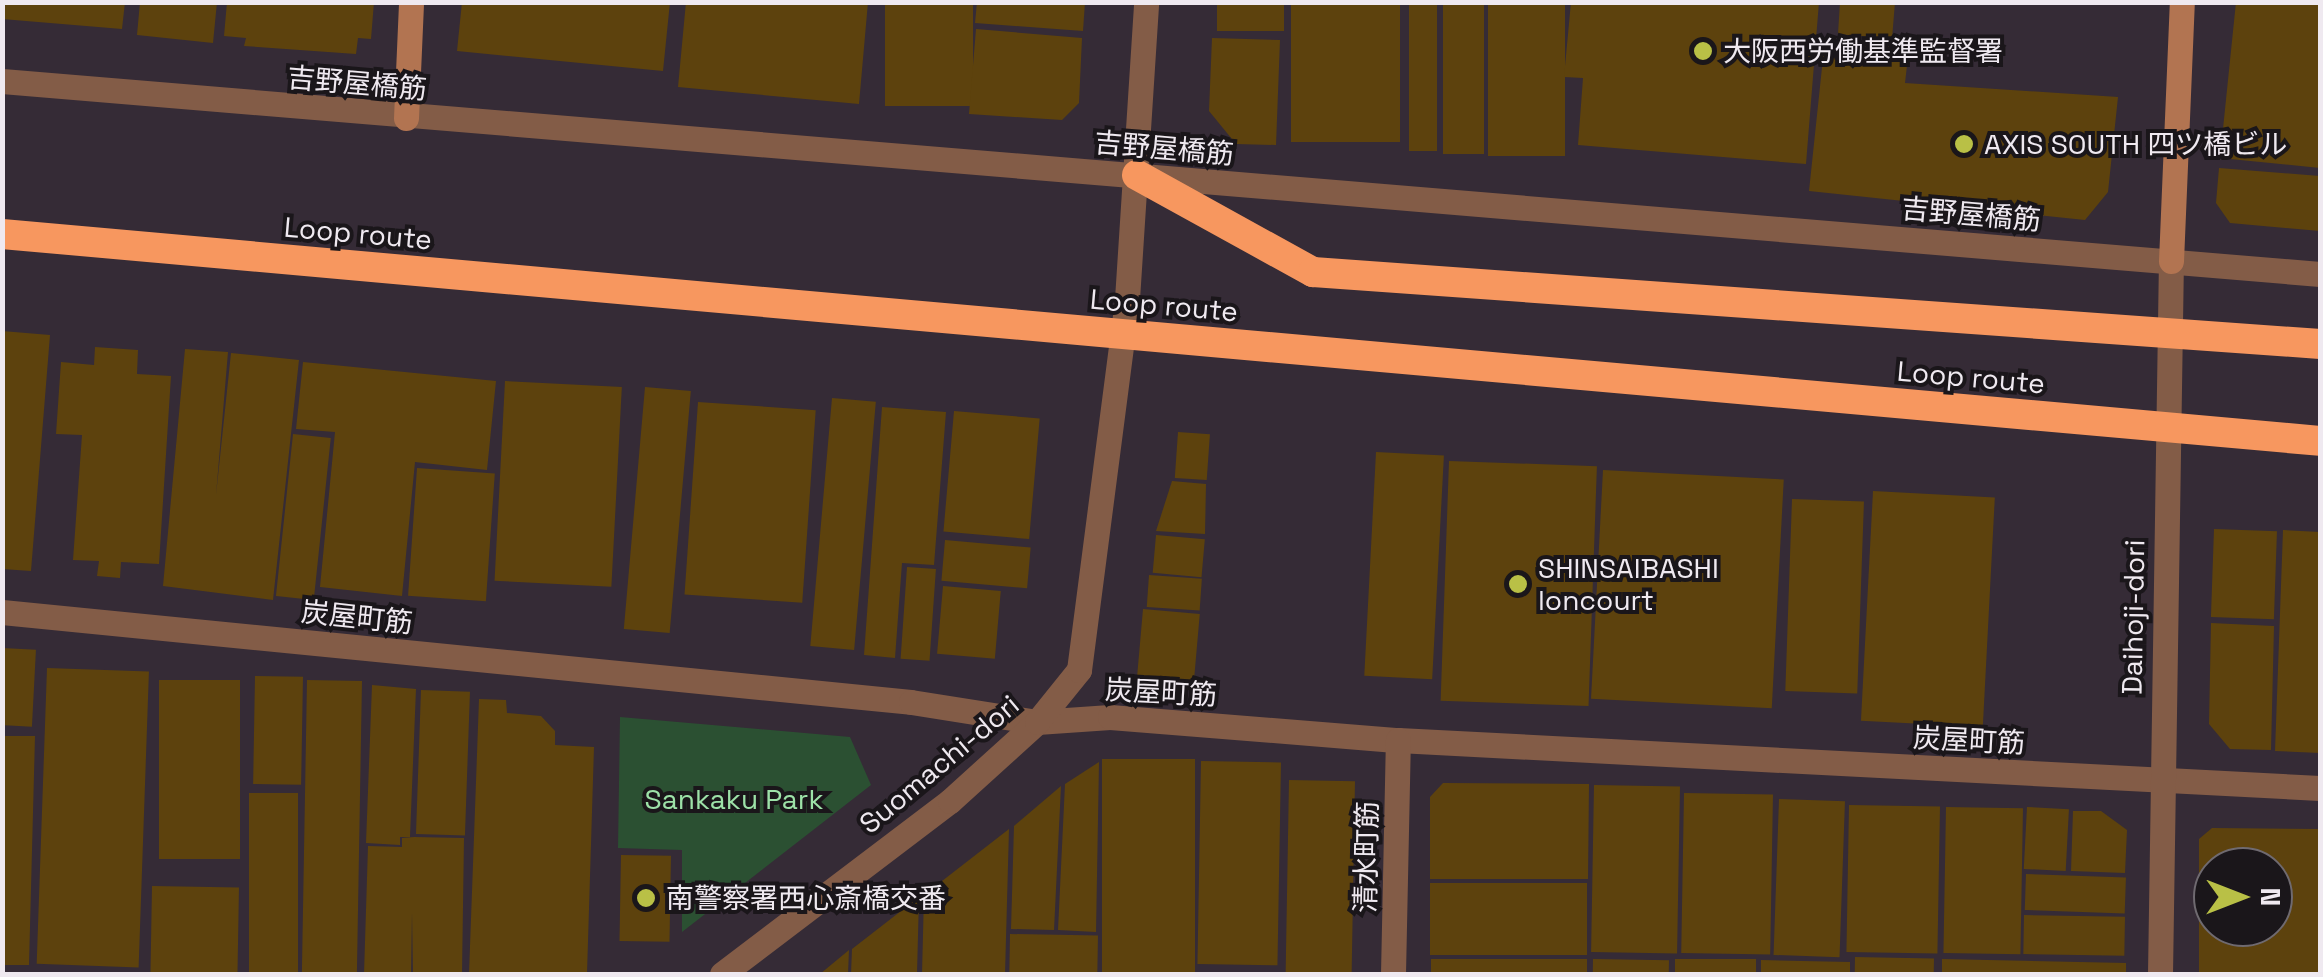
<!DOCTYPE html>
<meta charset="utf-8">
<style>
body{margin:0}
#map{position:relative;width:2323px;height:977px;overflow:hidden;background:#352b36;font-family:"Space Grotesk","Noto Sans JP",sans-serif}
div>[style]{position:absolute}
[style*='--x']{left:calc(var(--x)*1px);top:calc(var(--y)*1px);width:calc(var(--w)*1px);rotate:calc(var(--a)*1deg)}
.green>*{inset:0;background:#2b5032}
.building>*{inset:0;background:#5d420d;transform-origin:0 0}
.street>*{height:25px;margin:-12.5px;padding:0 12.5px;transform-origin:12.5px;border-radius:12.5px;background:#835c47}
.secondary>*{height:25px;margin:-12.5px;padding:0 12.5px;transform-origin:12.5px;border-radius:12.5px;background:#b27451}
.highway>*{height:30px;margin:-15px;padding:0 15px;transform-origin:15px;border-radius:15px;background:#f7975f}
.highway-bridge>*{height:30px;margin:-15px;padding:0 15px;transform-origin:15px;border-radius:15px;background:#f7975f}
.dots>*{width:28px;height:28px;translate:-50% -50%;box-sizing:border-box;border:5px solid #1a161a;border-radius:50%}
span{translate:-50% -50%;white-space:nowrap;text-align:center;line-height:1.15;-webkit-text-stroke:8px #1a161a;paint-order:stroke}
.poi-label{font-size:28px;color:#efe9f0}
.left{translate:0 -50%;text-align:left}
.street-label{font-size:28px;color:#efe9f0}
.park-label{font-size:28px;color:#9de2a8}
.frame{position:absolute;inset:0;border:5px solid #efe9f0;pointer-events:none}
.north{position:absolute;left:2193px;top:847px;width:100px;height:100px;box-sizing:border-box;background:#1a161a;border:2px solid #6f6a70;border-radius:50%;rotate:90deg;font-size:28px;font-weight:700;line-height:40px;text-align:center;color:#efe9f0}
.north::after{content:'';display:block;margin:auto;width:35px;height:45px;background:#b9c046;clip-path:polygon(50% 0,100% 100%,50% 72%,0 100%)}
</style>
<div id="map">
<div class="green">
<i style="clip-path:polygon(620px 717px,850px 737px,871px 785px,682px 932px,682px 850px,618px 848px)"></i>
</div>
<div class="building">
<i style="clip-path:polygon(2px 2px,125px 2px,122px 29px,2px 19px)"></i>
<i style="clip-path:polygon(140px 2px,217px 2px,213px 43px,137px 35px)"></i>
<i style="clip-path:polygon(227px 2px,374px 2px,371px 39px,358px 38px,356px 54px,244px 46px,246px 38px,224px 36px)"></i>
<i style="clip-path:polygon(462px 2px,670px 2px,663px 71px,457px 51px)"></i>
<i style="clip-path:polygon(686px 2px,868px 2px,859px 104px,678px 87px)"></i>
<i style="left:885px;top:2px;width:88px;height:104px"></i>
<i style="clip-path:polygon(977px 2px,1085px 2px,1083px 31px,975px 23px)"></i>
<i style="left:1217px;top:2px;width:67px;height:29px"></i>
<i style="left:1291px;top:2px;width:109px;height:140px"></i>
<i style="left:1409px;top:2px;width:28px;height:149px"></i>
<i style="left:1443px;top:2px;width:41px;height:152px"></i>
<i style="left:1488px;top:2px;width:77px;height:154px"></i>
<i style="clip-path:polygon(1571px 2px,1819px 2px,1806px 164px,1578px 145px,1583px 78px,1564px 77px)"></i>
<i style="clip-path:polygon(1840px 2px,1895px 2px,1892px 39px,1838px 34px)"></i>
<i style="clip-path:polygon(2236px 2px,2320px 2px,2320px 168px,2220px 158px)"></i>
<i style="clip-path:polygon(976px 29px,1082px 38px,1079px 103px,1062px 120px,969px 114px)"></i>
<i style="clip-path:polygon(1212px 38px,1280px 40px,1276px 145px,1236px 144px,1209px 111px)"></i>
<i style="clip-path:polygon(1825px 39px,1909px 48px,1905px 83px,2118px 97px,2108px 192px,2085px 220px,1809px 191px)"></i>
<i style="clip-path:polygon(2219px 168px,2320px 176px,2320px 231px,2230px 223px,2216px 203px)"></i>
<i style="clip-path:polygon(2px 331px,50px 335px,31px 571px,2px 569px)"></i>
<i style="clip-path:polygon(95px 347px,138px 350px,137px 374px,171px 376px,159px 564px,121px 562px,120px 578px,97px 576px,99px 561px,73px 560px,82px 435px,56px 434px,61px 362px,94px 365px)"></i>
<i style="clip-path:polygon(185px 349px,228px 352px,216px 495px,231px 353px,299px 360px,273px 600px,163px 586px)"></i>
<i style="clip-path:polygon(303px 362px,496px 381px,487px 470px,415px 462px,402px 596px,320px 587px,335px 432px,296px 429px)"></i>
<i style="left:505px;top:381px;width:117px;height:200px;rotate:3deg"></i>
<i style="left:645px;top:387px;width:46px;height:243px;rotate:5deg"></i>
<i style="left:832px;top:398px;width:44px;height:249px;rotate:5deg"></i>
<i style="left:698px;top:402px;width:118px;height:193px;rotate:4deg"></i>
<i style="clip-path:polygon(882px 407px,946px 412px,934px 565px,902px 563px,895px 658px,864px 655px)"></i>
<i style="left:954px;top:411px;width:86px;height:121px;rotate:5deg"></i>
<i style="left:1178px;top:432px;width:32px;height:46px;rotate:4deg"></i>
<i style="left:293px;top:434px;width:38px;height:163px;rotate:6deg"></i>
<i style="left:1376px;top:452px;width:68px;height:224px;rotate:3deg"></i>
<i style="left:1449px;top:461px;width:148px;height:240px;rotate:2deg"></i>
<i style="left:417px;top:468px;width:78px;height:128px;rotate:4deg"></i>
<i style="left:1603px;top:470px;width:181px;height:229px;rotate:3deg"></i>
<i style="clip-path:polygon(1172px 481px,1206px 484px,1205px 534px,1156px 531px)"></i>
<i style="left:1873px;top:491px;width:122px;height:230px;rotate:3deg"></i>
<i style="left:1792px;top:499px;width:72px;height:192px;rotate:2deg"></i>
<i style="left:2214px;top:529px;width:63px;height:88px;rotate:2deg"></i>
<i style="clip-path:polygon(2283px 530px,2320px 532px,2320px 753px,2275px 751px)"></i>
<i style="left:1156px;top:535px;width:49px;height:38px;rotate:5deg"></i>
<i style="left:945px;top:540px;width:86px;height:41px;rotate:5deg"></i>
<i style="left:907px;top:567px;width:29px;height:92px;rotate:4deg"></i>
<i style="left:1149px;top:575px;width:53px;height:32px;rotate:4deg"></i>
<i style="left:943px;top:586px;width:58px;height:68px;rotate:5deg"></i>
<i style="left:1143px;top:609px;width:57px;height:68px;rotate:5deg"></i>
<i style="clip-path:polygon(2211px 623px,2274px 626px,2271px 750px,2230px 749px,2209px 724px)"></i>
<i style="left:2px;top:648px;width:34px;height:77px;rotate:3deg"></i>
<i style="left:47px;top:668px;width:102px;height:296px;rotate:2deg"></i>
<i style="left:255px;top:676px;width:48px;height:108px;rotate:1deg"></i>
<i style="left:159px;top:680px;width:81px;height:179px"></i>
<i style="left:307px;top:680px;width:55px;height:294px;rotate:1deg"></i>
<i style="clip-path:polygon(372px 685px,416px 689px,410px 837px,400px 837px,400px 845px,366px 843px)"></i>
<i style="left:421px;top:690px;width:49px;height:144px;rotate:2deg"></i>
<i style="clip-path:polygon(479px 699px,506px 700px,507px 713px,541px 716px,555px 731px,555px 745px,594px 747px,587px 974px,469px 974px)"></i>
<i style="clip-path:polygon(2px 736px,35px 736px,29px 965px,2px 965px)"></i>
<i style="left:1102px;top:759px;width:93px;height:215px"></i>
<i style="left:1201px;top:761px;width:80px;height:203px;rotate:1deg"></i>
<i style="clip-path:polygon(1099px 762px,1096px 932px,1058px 930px,1065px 784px)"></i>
<i style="left:1289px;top:780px;width:66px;height:194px;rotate:1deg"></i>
<i style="clip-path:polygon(1443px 783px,1589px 784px,1588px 879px,1430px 879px,1430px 797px)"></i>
<i style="left:1594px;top:785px;width:86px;height:167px;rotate:1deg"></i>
<i style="clip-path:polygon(1061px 786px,1054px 930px,1011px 929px,1014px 826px)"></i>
<i style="left:249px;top:793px;width:49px;height:181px"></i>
<i style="left:1684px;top:793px;width:89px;height:160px;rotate:1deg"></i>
<i style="left:1779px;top:799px;width:66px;height:156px;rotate:2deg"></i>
<i style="left:1849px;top:805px;width:91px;height:147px;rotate:1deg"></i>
<i style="left:1946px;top:807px;width:77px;height:146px;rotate:1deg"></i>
<i style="left:2027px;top:807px;width:42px;height:62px;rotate:3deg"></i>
<i style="clip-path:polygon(2073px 811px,2101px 811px,2127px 830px,2125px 873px,2071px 871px)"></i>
<i style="clip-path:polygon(evenodd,2212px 828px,2320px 829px,2320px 974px,2199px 974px,2199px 839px,2212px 828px,2213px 867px,2273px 867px,2273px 927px,2213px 927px,2213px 867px)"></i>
<i style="clip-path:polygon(1009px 829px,1005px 974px,922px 974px,924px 895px)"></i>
<i style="clip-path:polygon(414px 837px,464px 838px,462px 974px,413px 974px,412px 912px,411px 974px,364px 974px,368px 846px,402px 847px,402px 838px)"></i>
<i style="left:621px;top:855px;width:50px;height:86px;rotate:1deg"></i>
<i style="left:2026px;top:874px;width:100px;height:36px;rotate:2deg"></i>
<i style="left:1430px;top:883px;width:157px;height:72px"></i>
<i style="left:152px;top:886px;width:87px;height:88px;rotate:1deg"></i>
<i style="clip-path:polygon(919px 897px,917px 974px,851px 974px,852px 949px)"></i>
<i style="left:2024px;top:915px;width:101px;height:39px;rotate:1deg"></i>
<i style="left:1010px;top:934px;width:88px;height:40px;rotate:1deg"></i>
<i style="clip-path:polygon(849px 950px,848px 974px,820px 974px)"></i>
<i style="left:1855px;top:957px;width:79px;height:17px;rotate:1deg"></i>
<i style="left:1431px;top:959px;width:156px;height:15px"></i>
<i style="left:1593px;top:959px;width:76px;height:15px;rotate:1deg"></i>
<i style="left:1675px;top:959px;width:81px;height:15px"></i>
<i style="clip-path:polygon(1942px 959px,2126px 963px,2126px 974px,1942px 974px)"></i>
<i style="clip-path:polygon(1761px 960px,1850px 962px,1850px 974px,1761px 974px)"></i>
</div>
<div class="street">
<i style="--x:2;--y:81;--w:2326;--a:4.76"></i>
<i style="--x:2;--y:612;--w:913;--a:5.65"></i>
<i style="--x:911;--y:702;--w:128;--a:9"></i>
<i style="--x:1037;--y:722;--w:73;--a:-3.9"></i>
<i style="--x:1110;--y:717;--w:289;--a:4.6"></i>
<i style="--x:1398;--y:740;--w:923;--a:2.98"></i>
<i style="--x:722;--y:974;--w:286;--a:-37.2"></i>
<i style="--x:950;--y:801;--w:118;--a:-42.2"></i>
<i style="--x:1037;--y:722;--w:67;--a:-51.1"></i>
<i style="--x:1079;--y:670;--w:374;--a:-82.6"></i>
<i style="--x:1127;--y:299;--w:298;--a:-86.3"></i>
<i style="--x:1393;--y:974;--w:234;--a:-88.8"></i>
<i style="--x:2160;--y:974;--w:713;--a:-89.12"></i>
</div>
<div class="secondary">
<i style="--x:406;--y:118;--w:116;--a:-87.5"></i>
<i style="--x:2171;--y:261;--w:259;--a:-87.6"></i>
</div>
<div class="highway">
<i style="--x:1137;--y:175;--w:201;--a:28.9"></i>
<i style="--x:1313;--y:272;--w:1010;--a:4.09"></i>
</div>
<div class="highway-bridge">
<i style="--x:2;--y:234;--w:2327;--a:5.1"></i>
</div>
<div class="dots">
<i style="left:1703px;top:51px;background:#b9c046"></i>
<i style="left:1964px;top:144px;background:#b9c046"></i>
<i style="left:1518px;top:584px;background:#b9c046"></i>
<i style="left:646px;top:898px;background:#b9c046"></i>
</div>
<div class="poi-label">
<span class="left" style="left:1723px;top:51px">大阪西労働基準監督署</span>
<span class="left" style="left:1984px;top:144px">AXIS SOUTH 四ツ橋ビル</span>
<span class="left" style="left:1538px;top:584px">SHINSAIBASHI<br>loncourt</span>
<span class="left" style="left:666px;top:898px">南警察署西心斎橋交番</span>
</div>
<div class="street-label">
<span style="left:357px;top:83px;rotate:5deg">吉野屋橋筋</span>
<span style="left:1164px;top:148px;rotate:5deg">吉野屋橋筋</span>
<span style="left:1971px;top:214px;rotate:5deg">吉野屋橋筋</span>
<span style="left:358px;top:233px;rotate:5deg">Loop route</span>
<span style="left:1164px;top:305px;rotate:5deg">Loop route</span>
<span style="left:1971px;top:377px;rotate:5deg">Loop route</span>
<span style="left:357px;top:617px;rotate:6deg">炭屋町筋</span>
<span style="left:2133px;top:617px;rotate:-89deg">Daihoji-dori</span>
<span style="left:1161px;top:692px;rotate:3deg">炭屋町筋</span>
<span style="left:1969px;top:740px;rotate:3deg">炭屋町筋</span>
<span style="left:939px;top:764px;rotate:-40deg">Suomachi-dori</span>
<span style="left:1366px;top:857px;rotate:-89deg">清水町筋</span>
</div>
<div class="park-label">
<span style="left:734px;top:799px">Sankaku Park</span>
</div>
<div class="frame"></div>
<div class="north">N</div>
</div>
